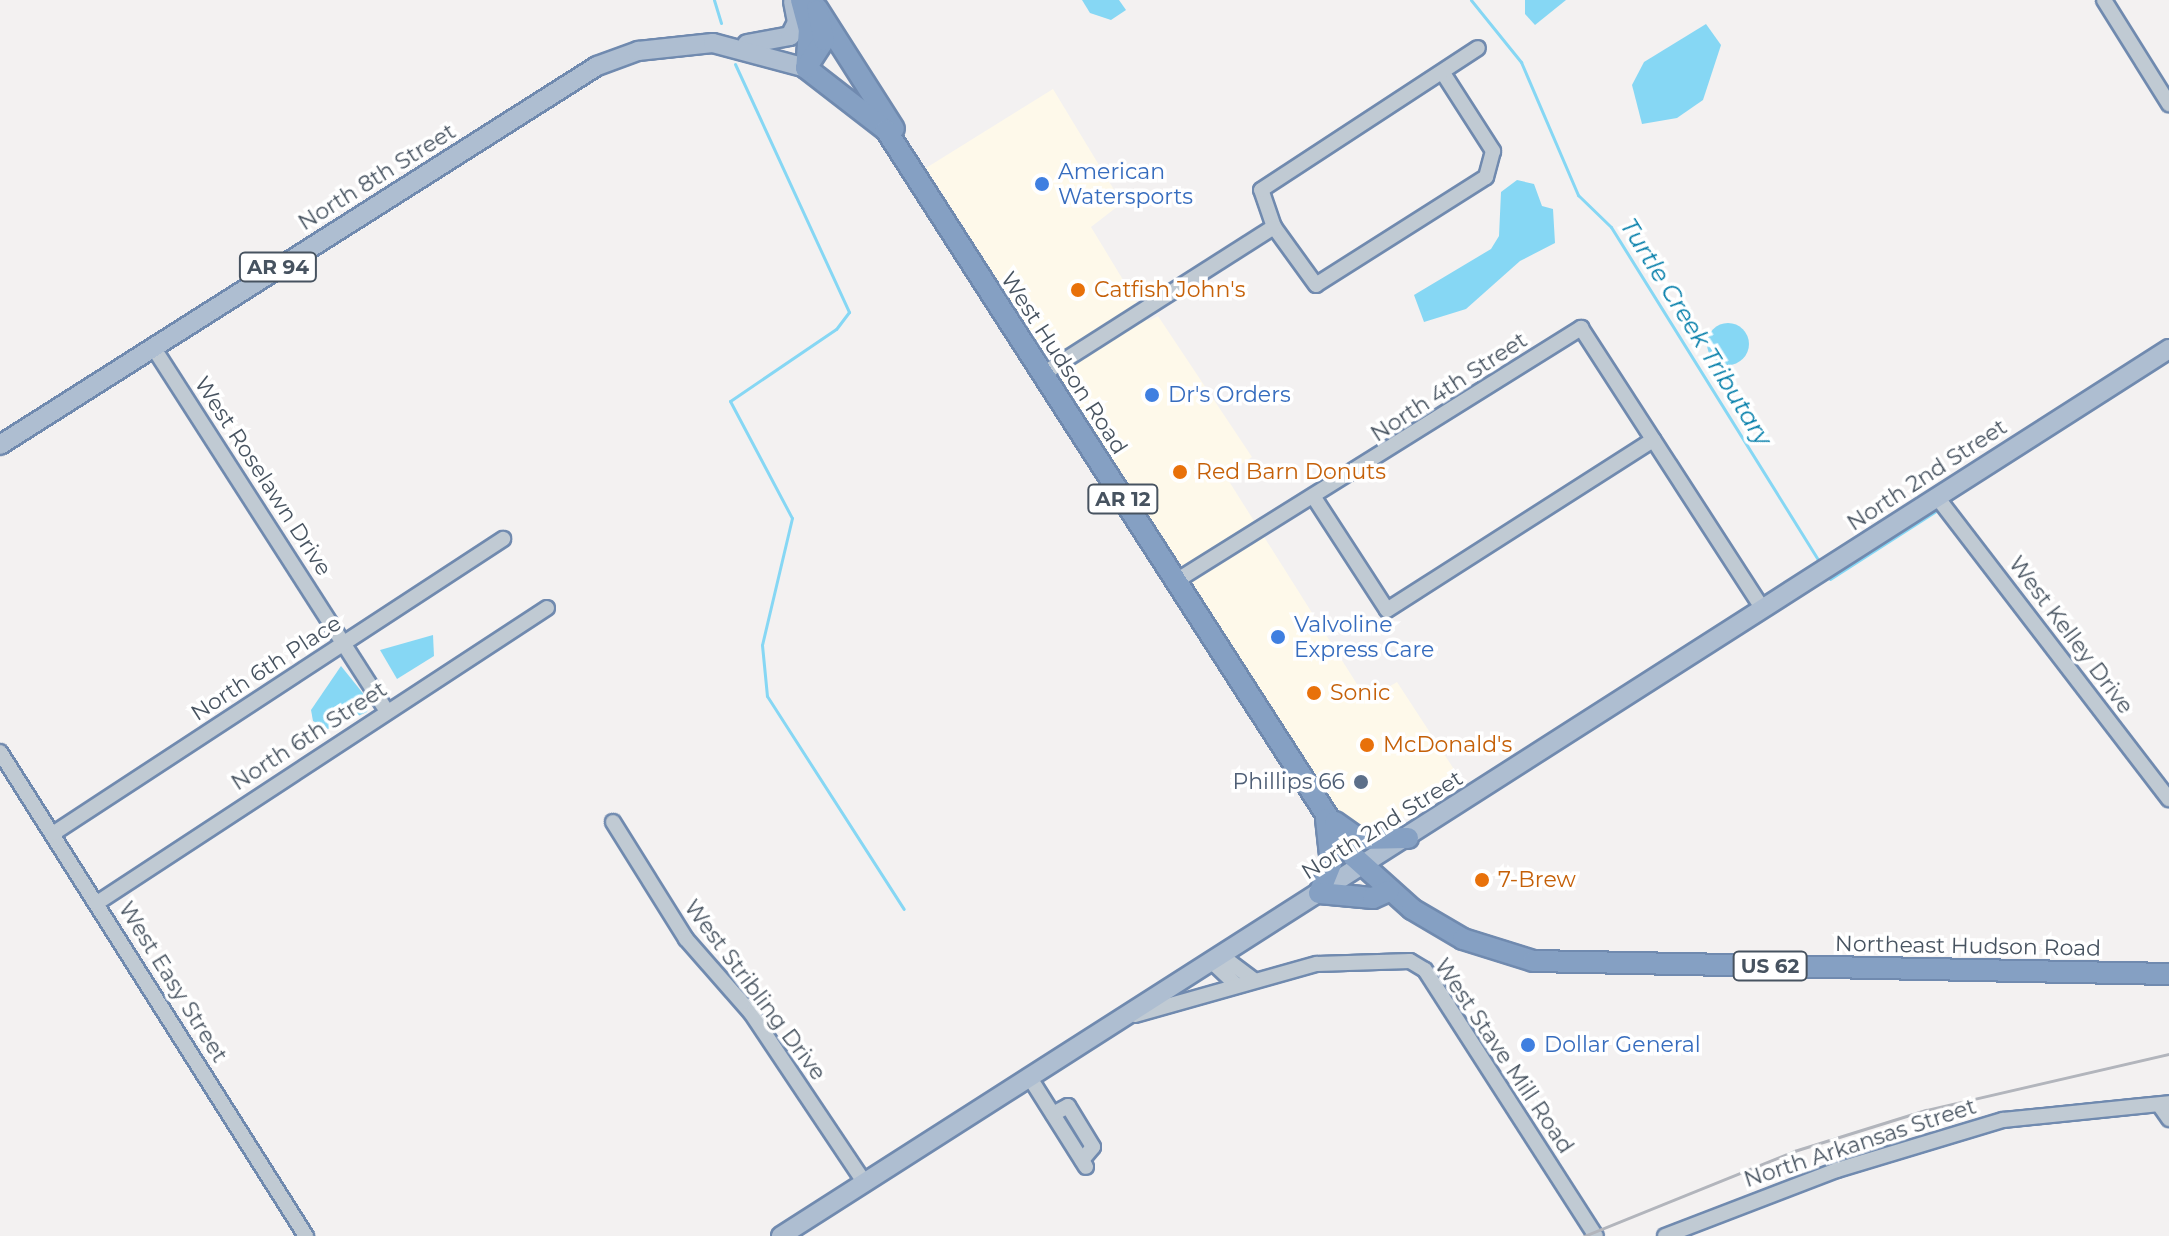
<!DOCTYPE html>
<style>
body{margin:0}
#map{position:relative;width:2169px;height:1236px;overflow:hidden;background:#f3f1f1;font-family:Montserrat,sans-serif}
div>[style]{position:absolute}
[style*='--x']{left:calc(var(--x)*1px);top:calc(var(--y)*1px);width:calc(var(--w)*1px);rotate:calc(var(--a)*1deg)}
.commercial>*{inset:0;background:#fef9ea}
.water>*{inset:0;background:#86d7f4}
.round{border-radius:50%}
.stream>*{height:3px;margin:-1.5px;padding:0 1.5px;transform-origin:1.5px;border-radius:1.5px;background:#86d7f4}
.roads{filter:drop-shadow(2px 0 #708aaf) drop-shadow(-2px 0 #708aaf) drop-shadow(0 2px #708aaf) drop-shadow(0 -2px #708aaf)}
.minor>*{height:14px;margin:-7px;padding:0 7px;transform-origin:7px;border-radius:7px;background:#c0cad3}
.major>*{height:18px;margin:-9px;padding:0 9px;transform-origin:9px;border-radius:9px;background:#aebed1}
.highway>*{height:20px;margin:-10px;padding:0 10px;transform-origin:10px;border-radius:10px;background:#85a0c3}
.rail>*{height:3px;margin:-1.5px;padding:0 1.5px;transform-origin:1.5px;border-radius:1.5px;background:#b2b5bc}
.dots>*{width:22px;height:22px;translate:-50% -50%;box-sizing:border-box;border:4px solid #fff;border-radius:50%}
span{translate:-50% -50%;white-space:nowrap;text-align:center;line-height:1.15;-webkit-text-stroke:7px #fff;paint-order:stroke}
.shield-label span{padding:2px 6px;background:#fff;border:2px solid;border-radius:6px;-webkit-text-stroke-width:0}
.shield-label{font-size:20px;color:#475360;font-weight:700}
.shop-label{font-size:22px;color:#366cbe}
.left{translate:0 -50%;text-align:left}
.street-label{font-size:22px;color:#475360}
.food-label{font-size:22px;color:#c56008}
.service-label{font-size:22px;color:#4e5e75}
.right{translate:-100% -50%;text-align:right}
.water-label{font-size:24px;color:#027da9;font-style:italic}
</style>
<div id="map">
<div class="commercial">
<i style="clip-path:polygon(1053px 89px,1122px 203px,1091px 227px,1148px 321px,1158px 316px,1252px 457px,1225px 475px,1367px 700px,1397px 682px,1461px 780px,1409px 815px,1355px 831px,1345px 822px,926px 168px)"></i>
</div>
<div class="water">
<i style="clip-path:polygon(1082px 0,1119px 0,1126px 10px,1111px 20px,1090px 13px)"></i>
<i style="clip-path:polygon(1525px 0,1566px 0,1535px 25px,1525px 14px)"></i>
<i style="clip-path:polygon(1706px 24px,1721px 45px,1703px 100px,1677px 118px,1642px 124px,1632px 85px,1644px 62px)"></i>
<i style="clip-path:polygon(1517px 180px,1534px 184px,1542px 206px,1553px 209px,1555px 243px,1520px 261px,1466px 309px,1424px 322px,1414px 295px,1491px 249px,1499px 236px,1501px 192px)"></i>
<i class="round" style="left:1707px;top:323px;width:42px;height:42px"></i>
<i style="clip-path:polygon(433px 635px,434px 656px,397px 679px,380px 650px)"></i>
<i style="clip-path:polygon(341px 666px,370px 702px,367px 712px,328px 729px,313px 721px,311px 710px)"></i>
</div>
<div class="stream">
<i style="--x:714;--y:0;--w:24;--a:73"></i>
<i style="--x:1471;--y:0;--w:80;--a:51.1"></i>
<i style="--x:1521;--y:62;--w:145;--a:66.8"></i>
<i style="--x:1578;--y:195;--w:46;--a:44.1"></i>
<i style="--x:1611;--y:227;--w:396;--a:58.1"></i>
<i style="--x:735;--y:64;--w:273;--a:65.3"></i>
<i style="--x:849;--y:312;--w:21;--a:127"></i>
<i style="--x:836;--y:329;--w:128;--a:145.8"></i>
<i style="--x:730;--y:401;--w:132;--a:62.1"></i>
<i style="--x:792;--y:518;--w:130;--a:103.3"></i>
<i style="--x:762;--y:645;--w:51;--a:84.4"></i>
<i style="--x:767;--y:696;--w:253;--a:57.3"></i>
<i style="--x:1830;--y:579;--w:130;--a:-32.7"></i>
</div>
<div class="roads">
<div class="minor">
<i style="--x:2104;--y:0;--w:123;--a:58"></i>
<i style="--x:1443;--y:73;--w:93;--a:57.3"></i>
<i style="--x:1493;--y:151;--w:27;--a:105"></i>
<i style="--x:1486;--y:177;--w:201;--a:147.6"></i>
<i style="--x:1316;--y:285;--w:72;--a:-125.9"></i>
<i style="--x:1274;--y:227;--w:39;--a:-109"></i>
<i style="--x:1261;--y:190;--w:259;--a:-33.2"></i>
<i style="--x:153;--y:347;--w:433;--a:57.3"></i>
<i style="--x:1043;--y:374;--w:274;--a:-32.5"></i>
<i style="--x:1937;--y:497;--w:381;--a:52.5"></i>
<i style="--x:1315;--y:499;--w:132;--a:57"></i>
<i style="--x:1387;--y:610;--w:316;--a:-32.6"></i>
<i style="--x:1176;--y:581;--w:478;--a:-32"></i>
<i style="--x:1581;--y:328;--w:335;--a:57.1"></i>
<i style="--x:0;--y:752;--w:573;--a:57.7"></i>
<i style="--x:613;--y:822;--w:138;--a:58"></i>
<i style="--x:686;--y:939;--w:98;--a:48.7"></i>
<i style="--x:751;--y:1013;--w:203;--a:56.2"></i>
<i style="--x:54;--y:833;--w:537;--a:-33.22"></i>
<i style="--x:97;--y:903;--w:538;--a:-33.25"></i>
<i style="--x:1222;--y:956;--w:38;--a:37"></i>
<i style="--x:1212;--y:962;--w:33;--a:43"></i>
<i style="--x:1135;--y:1015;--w:189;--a:-15.7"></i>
<i style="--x:1317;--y:964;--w:93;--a:-1.8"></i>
<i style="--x:1410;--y:961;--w:17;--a:31"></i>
<i style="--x:1425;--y:970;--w:316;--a:57.3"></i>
<i style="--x:1030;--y:1078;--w:105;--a:57.8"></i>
<i style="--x:2160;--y:1106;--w:16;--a:55"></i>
<i style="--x:1053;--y:1114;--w:17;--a:-28"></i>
<i style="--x:1068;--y:1106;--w:48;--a:58.6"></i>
<i style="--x:1093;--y:1147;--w:17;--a:130"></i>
<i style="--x:1665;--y:1236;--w:184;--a:-21"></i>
<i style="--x:1837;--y:1170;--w:173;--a:-16.8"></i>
<i style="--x:2003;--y:1120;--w:167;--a:-5.8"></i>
</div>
<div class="major">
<i style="--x:747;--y:44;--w:44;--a:-10.5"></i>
<i style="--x:790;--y:36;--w:16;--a:-63"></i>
<i style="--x:797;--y:22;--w:21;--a:-101"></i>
<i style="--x:0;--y:445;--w:707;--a:-32.41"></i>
<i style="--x:597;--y:66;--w:44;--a:-20.1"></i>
<i style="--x:638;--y:51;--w:75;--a:-6.1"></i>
<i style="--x:713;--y:43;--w:96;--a:15"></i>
<i style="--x:781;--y:1236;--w:1647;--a:-32.58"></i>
</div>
<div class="highway">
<i style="--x:801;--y:0;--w:30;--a:75"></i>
<i style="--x:809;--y:29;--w:39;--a:94"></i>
<i style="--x:817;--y:8;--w:143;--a:57.5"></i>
<i style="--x:806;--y:68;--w:101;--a:37.8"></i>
<i style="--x:886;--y:130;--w:863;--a:57.25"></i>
<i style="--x:1353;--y:856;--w:79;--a:41.9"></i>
<i style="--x:1412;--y:909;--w:59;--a:30.5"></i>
<i style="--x:1463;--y:939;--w:73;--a:17.4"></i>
<i style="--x:1533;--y:961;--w:636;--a:1.17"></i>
<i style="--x:806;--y:68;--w:33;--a:-57"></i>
<i style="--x:824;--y:40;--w:30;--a:-102"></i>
<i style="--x:1326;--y:819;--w:45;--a:83.7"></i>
<i style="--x:1331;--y:864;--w:31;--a:112"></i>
<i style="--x:1319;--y:893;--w:54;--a:5.3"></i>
<i style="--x:1373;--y:898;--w:17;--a:-24"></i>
<i style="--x:1335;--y:822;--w:29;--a:35"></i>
<i style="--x:1359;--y:839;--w:49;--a:-1.2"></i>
</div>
</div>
<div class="rail">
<i style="--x:1584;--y:1236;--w:227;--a:-22"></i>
<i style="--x:1794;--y:1151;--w:138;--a:-17.3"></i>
<i style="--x:1926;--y:1110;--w:249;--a:-13"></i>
</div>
<div class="dots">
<i style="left:1042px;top:184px;background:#3f7fe0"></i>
<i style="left:1078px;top:290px;background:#e8710a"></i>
<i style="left:1152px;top:395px;background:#3f7fe0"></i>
<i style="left:1180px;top:472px;background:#e8710a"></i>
<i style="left:1278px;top:637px;background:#3f7fe0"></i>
<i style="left:1314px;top:693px;background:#e8710a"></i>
<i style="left:1367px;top:745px;background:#e8710a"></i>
<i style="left:1361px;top:782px;background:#5c6f8a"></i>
<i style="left:1482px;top:880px;background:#e8710a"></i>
<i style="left:1528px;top:1045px;background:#3f7fe0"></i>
</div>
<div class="shield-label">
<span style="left:278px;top:267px">AR 94</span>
<span style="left:1123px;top:499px">AR 12</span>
<span style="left:1770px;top:966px">US 62</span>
</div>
<div class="shop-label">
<span class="left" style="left:1058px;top:184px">American<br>Watersports</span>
<span class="left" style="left:1168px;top:395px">Dr's Orders</span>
<span class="left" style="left:1294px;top:637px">Valvoline<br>Express Care</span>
<span class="left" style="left:1544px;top:1045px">Dollar General</span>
</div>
<div class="street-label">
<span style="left:377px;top:177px;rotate:-32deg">North 8th Street</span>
<span style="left:1064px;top:363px;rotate:57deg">West Hudson Road</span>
<span style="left:1449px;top:387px;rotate:-33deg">North 4th Street</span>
<span style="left:1927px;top:475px;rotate:-33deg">North 2nd Street</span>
<span style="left:263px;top:476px;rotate:57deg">West Roselawn Drive</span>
<span style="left:2071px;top:635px;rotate:53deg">West Kelley Drive</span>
<span style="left:266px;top:668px;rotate:-33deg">North 6th Place</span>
<span style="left:309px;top:736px;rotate:-33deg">North 6th Street</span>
<span style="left:1382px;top:825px;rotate:-32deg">North 2nd Street</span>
<span style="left:1968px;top:946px;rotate:1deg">Northeast Hudson Road</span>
<span style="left:173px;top:982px;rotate:58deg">West Easy Street</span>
<span style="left:755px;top:990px;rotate:53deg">West Stribling Drive</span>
<span style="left:1504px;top:1056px;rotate:56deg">West Stave Mill Road</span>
<span style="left:1860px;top:1143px;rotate:-18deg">North Arkansas Street</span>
</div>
<div class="food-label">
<span class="left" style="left:1094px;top:290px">Catfish John's</span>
<span class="left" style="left:1196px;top:472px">Red Barn Donuts</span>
<span class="left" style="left:1330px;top:693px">Sonic</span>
<span class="left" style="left:1383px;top:745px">McDonald's</span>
<span class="left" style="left:1498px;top:880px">7-Brew</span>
</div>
<div class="service-label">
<span class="right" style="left:1345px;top:782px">Phillips 66</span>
</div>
<div class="water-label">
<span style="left:1696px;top:332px;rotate:58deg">Turtle Creek Tributary</span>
</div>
</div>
